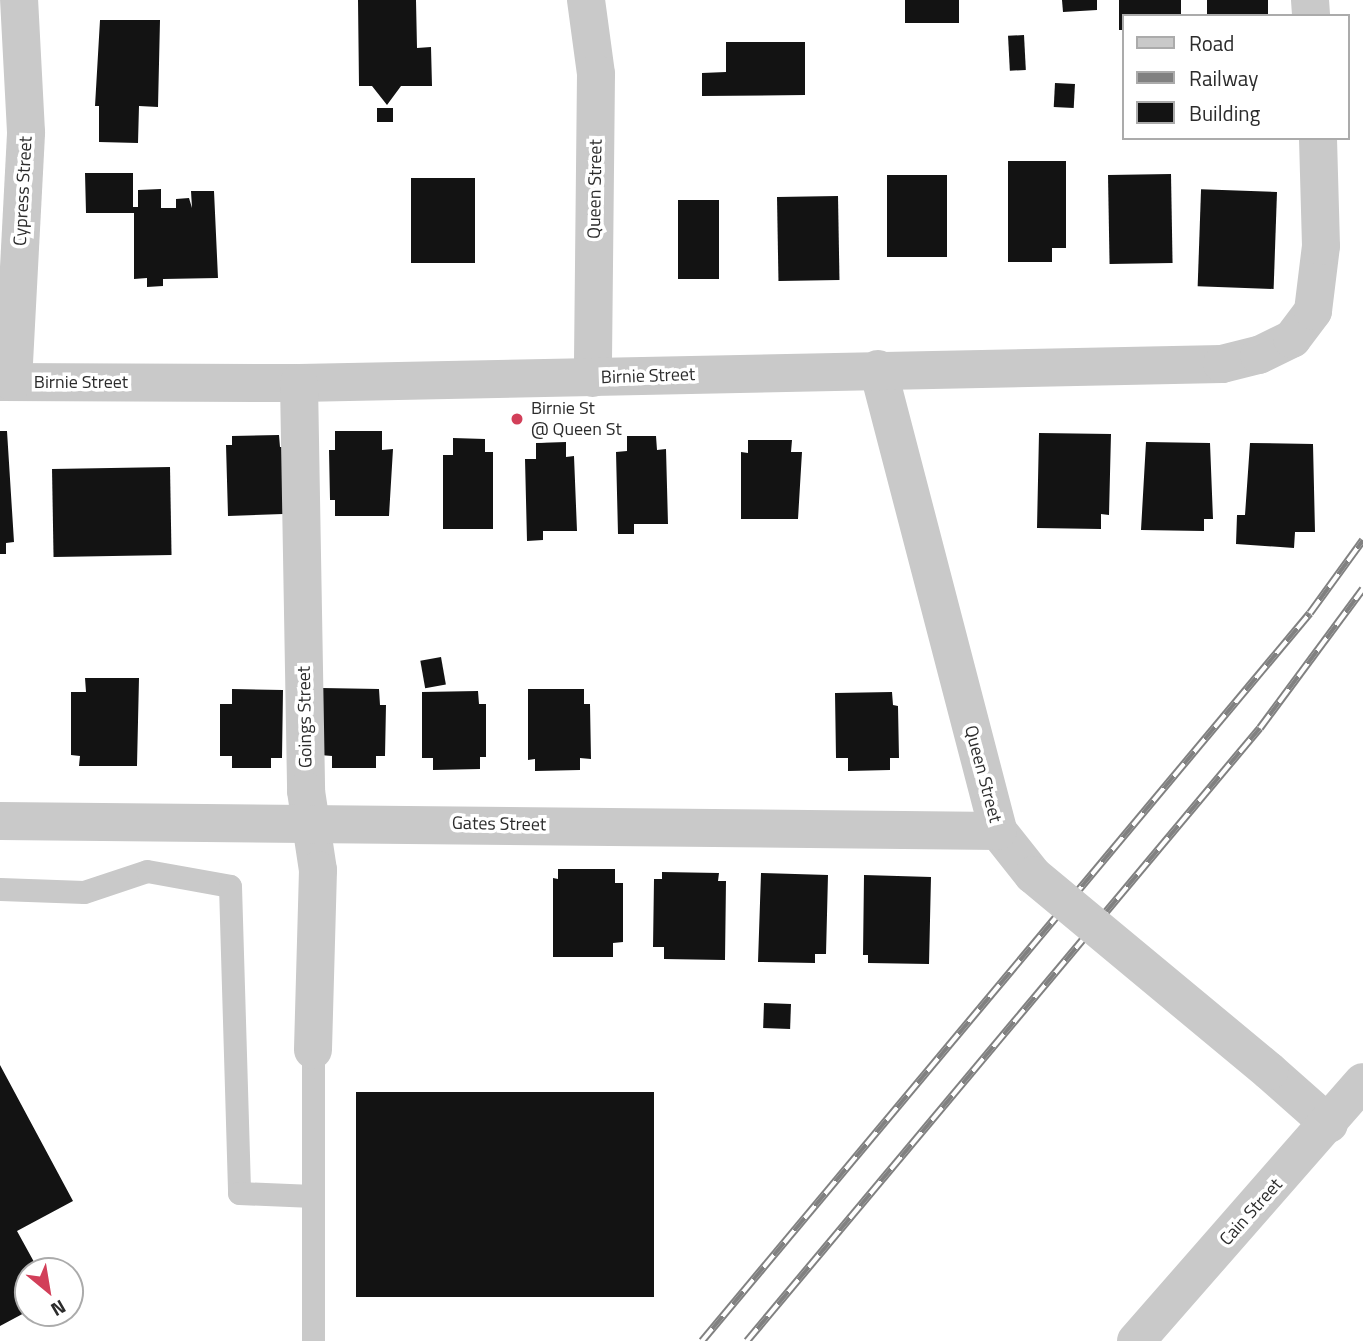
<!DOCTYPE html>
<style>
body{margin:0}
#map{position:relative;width:1363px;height:1341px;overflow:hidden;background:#fff;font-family:"Titillium Web",sans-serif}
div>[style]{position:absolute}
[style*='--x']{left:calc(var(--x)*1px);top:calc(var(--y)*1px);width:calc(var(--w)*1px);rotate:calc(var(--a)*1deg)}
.building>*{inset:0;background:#131313;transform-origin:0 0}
.service>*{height:23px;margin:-11.5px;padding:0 11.5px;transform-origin:11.5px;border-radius:11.5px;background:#c9c9c9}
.minor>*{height:38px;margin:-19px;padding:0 19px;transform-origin:19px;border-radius:19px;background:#c9c9c9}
.rail>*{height:8px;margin-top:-4px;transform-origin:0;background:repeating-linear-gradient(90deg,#fff 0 16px,#818181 0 32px);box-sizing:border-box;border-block:2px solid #818181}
.minor-bridge>*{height:38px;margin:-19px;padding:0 19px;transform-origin:19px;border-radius:19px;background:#c9c9c9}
.dots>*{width:19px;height:19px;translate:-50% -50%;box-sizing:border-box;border:4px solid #fff;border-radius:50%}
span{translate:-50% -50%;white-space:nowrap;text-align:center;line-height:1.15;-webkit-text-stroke:7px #fff;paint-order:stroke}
.street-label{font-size:18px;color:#2c2c2c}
.poi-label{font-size:18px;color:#2c2c2c}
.left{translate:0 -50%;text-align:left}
.legend{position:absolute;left:1122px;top:14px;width:228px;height:126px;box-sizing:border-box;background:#fff;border:2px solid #ababab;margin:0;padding:9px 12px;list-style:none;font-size:21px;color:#2c2c2c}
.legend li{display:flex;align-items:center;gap:14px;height:35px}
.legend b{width:35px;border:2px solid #ababab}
.north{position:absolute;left:14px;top:1257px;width:70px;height:70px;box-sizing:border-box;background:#fff;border:2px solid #ababab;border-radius:50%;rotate:150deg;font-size:19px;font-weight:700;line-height:28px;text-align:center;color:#2c2c2c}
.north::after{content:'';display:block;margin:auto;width:24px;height:32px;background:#d23f59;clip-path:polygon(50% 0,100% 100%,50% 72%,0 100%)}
</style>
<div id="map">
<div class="building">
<i style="clip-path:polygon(358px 0,416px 0,417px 48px,431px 47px,432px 86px,401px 86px,387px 105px,372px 86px,359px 86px)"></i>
<i style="left:905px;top:0;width:54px;height:23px"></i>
<i style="clip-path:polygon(1062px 0,1097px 0,1097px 10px,1063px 12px)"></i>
<i style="clip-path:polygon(1119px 0,1181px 0,1181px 16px,1123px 16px,1123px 30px,1119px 30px)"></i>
<i style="left:1207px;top:0;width:61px;height:16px"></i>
<i style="clip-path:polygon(100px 20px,160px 20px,158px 107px,139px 106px,138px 143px,99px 142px,99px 106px,95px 106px)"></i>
<i style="left:1024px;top:35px;width:35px;height:16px;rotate:87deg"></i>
<i style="clip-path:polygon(726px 42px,805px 42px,805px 95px,702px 96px,702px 73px,726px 72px)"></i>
<i style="left:1055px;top:83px;width:20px;height:24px;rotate:3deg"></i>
<i style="left:377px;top:108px;width:16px;height:14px"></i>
<i style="clip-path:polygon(1008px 161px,1066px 161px,1066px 248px,1052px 248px,1052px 262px,1008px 262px)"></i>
<i style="clip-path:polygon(85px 173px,133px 173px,133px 207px,138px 207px,138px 190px,161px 189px,161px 208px,176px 208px,176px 199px,189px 198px,192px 208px,191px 191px,214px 191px,218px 278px,163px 279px,163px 286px,147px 287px,147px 278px,134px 279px,134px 213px,86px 213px)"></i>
<i style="left:1171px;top:174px;width:89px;height:63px;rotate:89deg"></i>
<i style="left:887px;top:175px;width:60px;height:82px"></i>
<i style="left:475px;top:178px;width:85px;height:64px;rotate:90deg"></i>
<i style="left:1277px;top:192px;width:97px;height:76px;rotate:92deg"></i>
<i style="left:838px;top:196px;width:84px;height:61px;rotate:89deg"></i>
<i style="left:678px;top:200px;width:41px;height:79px"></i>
<i style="clip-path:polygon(0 431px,7px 431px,14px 542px,6px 543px,6px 554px,0 554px)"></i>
<i style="clip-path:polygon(335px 431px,382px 431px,382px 450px,393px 449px,389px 516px,335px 516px,335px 500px,330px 500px,329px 450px,335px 450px)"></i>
<i style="clip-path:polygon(1039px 433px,1111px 434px,1109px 515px,1101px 514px,1101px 529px,1037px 528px)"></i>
<i style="clip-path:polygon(279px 435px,280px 447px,289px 447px,283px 514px,228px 516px,226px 445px,232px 445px,232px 436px)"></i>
<i style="clip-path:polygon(627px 436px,656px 436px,657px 450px,666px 449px,668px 524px,634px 524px,634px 534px,618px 534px,616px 452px,627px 451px)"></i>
<i style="clip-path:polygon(453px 438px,485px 439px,485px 452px,493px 452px,493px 529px,443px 529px,443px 455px,453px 455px)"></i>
<i style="clip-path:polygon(748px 440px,792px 440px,791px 452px,802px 452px,798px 519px,741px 519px,741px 452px,748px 453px)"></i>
<i style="clip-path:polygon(566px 442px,566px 457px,574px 456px,577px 531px,543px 531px,543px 540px,527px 541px,525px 459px,536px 459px,536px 443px)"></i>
<i style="clip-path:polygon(1146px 442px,1210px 443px,1213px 519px,1204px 519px,1204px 531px,1141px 530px)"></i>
<i style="clip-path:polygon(1250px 443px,1313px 444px,1315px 532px,1295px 532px,1294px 548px,1236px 544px,1237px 515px,1245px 515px)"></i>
<i style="left:170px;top:467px;width:88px;height:118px;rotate:89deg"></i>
<i style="left:441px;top:657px;width:28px;height:21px;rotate:80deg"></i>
<i style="clip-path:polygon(85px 678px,139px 678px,137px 766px,79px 766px,80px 756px,71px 755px,71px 692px,86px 692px)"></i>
<i style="clip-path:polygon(322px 688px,379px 689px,380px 705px,386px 705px,385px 756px,376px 756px,376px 768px,332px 768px,332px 756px,320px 755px)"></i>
<i style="clip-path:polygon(232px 689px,283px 690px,282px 758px,271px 758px,271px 768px,232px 768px,232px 756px,220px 756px,220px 704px,232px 704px)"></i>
<i style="clip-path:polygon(528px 689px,584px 689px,584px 704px,590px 704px,591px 759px,580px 758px,580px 770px,535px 771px,535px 759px,528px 760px)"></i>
<i style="clip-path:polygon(478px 691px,479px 704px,486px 704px,486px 757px,480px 757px,480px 769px,433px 770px,433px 758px,422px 758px,422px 692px)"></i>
<i style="clip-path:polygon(892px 692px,893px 705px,898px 706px,899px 758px,890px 758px,890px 770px,848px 771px,848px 758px,836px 758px,835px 693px)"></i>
<i style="clip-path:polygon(558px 869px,615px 869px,615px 883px,623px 883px,623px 942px,613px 943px,613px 957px,553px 957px,553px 878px,558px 879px)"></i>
<i style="clip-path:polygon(662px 872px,719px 873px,718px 881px,726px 881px,725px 960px,664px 959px,664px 947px,653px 947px,654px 879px,662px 879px)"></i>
<i style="clip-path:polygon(761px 873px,828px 875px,826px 954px,815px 954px,815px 963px,758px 962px)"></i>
<i style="clip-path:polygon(864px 875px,931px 877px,929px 964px,868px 963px,868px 955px,863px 955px)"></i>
<i style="left:764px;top:1003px;width:27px;height:25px;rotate:2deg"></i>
<i style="clip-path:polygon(0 1065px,73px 1201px,17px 1231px,39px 1271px,28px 1271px,28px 1311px,0 1326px)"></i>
<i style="left:654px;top:1092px;width:205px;height:298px;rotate:90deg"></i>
</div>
<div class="service">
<i style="--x:0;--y:889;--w:84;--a:2"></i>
<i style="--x:84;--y:892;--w:66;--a:-18.4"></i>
<i style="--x:147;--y:871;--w:84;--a:10.2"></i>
<i style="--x:230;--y:886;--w:307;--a:88.3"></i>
<i style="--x:239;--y:1193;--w:74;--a:2.3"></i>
<i style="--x:313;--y:1050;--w:291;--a:90"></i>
</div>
<div class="minor">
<i style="--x:586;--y:0;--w:75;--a:82.3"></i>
<i style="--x:596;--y:74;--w:304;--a:90.6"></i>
<i style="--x:1310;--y:0;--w:16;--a:86"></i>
<i style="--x:878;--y:369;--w:477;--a:75.4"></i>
<i style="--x:998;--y:831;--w:56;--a:51.5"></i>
<i style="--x:0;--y:382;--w:299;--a:0.2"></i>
<i style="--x:299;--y:383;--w:923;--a:-1.18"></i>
<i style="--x:1222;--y:364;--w:38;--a:-14"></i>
<i style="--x:1259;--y:355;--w:37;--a:-26"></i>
<i style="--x:1292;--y:339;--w:35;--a:-53"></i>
<i style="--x:1313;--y:311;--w:65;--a:-83"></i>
<i style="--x:1321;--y:246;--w:108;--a:-91.6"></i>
<i style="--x:13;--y:382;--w:250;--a:-87"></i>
<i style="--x:26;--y:132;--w:132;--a:-93"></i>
<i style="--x:299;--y:383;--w:408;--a:89"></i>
<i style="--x:306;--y:791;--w:80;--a:81.4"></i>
<i style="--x:318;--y:870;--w:180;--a:91.6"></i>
<i style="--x:0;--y:821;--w:998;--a:0.57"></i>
<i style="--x:1269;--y:1071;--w:80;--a:41.5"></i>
<i style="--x:1136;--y:1341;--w:344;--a:-48.8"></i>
</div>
<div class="rail">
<i style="--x:702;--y:1341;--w:948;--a:-50.13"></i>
<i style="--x:1310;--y:613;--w:90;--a:-54"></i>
<i style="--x:747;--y:1341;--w:799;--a:-50.08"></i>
<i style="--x:1260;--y:728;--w:173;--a:-53.5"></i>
</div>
<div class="minor-bridge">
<i style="--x:1033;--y:875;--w:307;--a:39.7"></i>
</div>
<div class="dots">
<i style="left:517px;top:419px;background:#d23f59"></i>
</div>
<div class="street-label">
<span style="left:595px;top:189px;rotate:-89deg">Queen Street</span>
<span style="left:23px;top:191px;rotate:-87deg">Cypress Street</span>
<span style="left:648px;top:376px;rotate:-2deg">Birnie Street</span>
<span style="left:81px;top:382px">Birnie Street</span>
<span style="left:305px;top:717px;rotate:-91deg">Goings Street</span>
<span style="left:983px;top:774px;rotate:75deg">Queen Street</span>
<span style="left:499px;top:824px;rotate:1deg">Gates Street</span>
<span style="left:1251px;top:1212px;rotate:-48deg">Cain Street</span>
</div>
<div class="poi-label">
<span class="left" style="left:531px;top:419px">Birnie St<br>@ Queen St</span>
</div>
<ul class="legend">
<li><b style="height:9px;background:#c9c9c9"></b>Road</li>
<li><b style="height:9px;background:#818181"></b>Railway</li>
<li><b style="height:19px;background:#131313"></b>Building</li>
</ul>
<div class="north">N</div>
</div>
